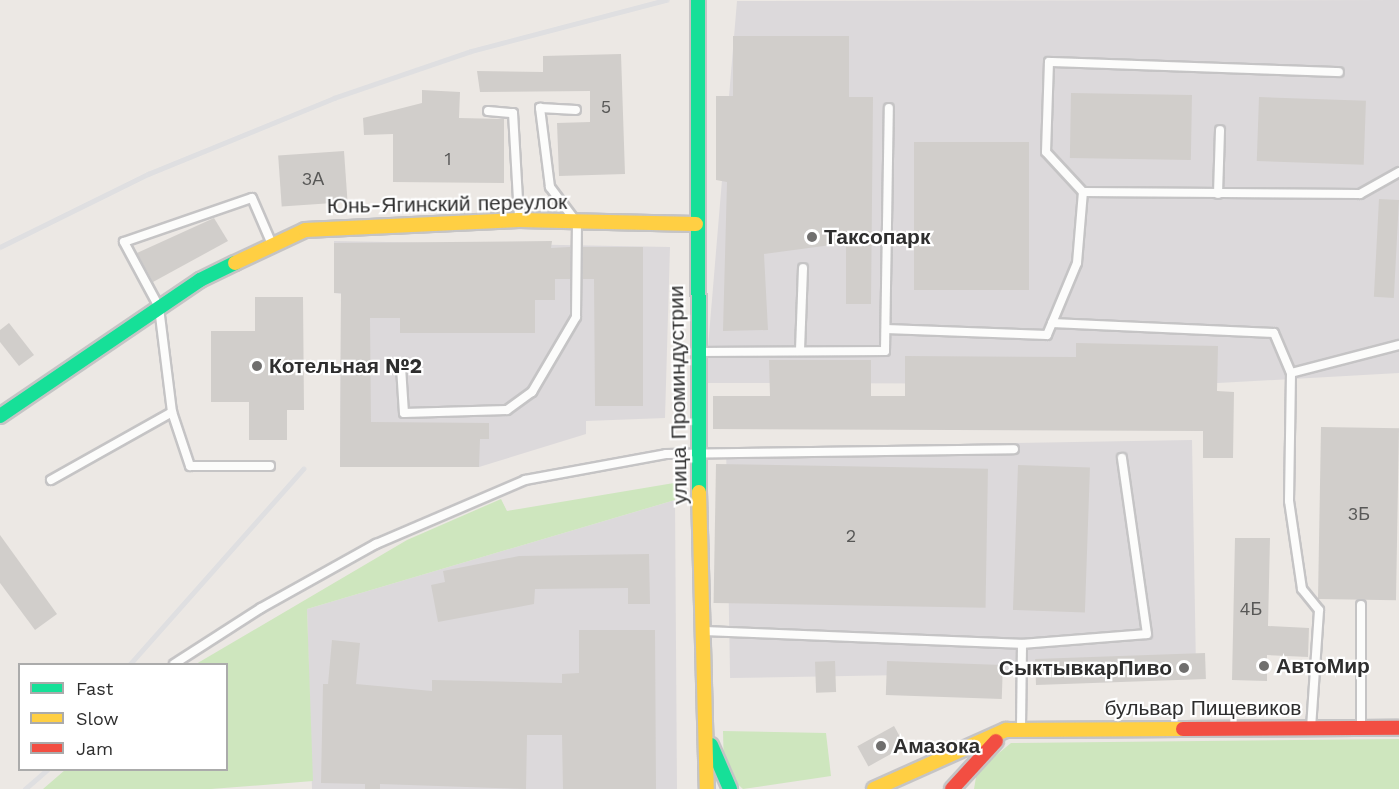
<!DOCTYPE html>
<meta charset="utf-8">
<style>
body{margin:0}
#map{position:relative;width:1399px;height:789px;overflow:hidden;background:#ece8e4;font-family:"Work Sans",sans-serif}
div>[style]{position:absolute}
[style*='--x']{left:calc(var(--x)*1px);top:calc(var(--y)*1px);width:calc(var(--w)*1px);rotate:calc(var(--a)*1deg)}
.industrial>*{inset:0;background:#dcd9db;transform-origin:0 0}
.green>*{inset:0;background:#cee6be}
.building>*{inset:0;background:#d1cecb;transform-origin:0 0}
.roads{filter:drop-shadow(2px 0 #c5c4c5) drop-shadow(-2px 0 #c5c4c5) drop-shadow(0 2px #c5c4c5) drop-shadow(0 -2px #c5c4c5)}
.lane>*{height:8px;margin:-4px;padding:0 4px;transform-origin:4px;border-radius:4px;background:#fcfcfb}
.fast>*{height:14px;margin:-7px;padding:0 7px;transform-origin:7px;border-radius:7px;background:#16e098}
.slow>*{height:14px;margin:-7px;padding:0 7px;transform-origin:7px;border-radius:7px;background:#ffcf43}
.jam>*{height:14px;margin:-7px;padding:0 7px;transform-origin:7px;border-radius:7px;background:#f24e42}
.rail>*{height:4.5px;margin:-2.25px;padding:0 2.25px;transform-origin:2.25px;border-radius:2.25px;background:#dfdfe1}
.dots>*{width:16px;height:16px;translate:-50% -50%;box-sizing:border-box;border:3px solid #fff;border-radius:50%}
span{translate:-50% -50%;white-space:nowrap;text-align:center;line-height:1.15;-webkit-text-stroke:4.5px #fff;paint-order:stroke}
.number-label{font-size:18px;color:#585857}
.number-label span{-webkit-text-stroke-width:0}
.street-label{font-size:21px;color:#2e2e2e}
.poi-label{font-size:21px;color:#2e2e2e;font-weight:700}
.left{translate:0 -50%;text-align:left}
.right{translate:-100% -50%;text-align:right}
.legend{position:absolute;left:18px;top:663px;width:210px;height:108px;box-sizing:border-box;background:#fff;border:2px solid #ababab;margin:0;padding:8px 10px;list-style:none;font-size:18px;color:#2e2e2e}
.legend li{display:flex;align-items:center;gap:12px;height:30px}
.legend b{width:30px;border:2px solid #ababab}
</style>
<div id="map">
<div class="industrial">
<i style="clip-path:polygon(1399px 0,1399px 373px,1200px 384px,705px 383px,737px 1px)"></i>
<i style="clip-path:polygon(334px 241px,670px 247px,665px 418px,586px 421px,586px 434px,479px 467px,340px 467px,341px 294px,334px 293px)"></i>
<i style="left:1192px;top:440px;width:230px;height:466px;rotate:89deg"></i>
<i style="clip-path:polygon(675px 500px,677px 789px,312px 789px,307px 609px)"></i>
</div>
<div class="green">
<i style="clip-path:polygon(674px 483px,675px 500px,307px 609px,313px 781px,211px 789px,43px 789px,65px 770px,226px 770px,226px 664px,196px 664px,407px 540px,501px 499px,507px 511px)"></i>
<i style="clip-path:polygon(723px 731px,826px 733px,831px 776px,743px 789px,724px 772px)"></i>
<i style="clip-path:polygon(1399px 739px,1399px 789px,974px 789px,977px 771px,1011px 743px)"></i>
</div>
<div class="building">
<i style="clip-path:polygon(733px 36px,849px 36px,849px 97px,873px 97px,871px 304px,846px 304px,846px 243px,764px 254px,768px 330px,723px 331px,727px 182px,716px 180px,716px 96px,733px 96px)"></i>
<i style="clip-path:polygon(621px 54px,625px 174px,559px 176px,557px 123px,590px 122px,590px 91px,480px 92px,477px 71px,543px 72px,543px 56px)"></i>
<i style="clip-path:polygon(422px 90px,460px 92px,459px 118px,504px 119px,504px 183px,393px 182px,393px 134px,364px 135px,363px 118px,422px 103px)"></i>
<i style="left:1071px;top:93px;width:121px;height:65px;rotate:1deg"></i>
<i style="left:1259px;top:97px;width:107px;height:64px;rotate:2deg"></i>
<i style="left:914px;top:142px;width:115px;height:148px"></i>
<i style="left:344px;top:151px;width:51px;height:66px;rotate:86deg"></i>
<i style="left:1379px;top:199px;width:20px;height:98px;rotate:3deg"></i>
<i style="clip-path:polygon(214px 218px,228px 241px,153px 282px,137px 253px)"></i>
<i style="clip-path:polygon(552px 241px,551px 248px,570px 247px,570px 279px,555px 279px,555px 300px,535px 300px,535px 333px,400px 333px,400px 318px,370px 318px,371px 422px,489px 423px,489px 439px,480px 439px,479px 467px,340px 467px,341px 293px,334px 293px,334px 243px)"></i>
<i style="clip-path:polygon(583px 247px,643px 247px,643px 406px,595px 406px,594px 279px,583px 279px)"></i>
<i style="clip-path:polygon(255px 297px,303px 297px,304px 410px,287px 410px,287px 440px,249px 440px,249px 402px,211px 402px,211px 331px,255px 331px)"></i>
<i style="clip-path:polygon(9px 323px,34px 355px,19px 366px,0 342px,0 330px)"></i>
<i style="clip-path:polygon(1076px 343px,1218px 346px,1217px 391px,1234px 392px,1233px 458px,1203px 458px,1203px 431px,713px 429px,713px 396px,770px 396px,769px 360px,871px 360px,871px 396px,905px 396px,905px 356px,1076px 357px)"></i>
<i style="left:1321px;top:427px;width:78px;height:172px;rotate:1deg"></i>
<i style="left:716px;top:464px;width:272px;height:139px;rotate:1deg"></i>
<i style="left:1018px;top:465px;width:72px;height:145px;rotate:2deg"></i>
<i style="clip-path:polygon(0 535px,57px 614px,35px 630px,0 583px)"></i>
<i style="clip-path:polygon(1235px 538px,1270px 538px,1268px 626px,1309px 628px,1308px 657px,1267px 655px,1267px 681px,1232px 680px)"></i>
<i style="clip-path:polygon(649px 554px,650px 604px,628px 604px,628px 588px,535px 589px,534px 604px,438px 622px,431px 585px,445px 582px,443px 571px,519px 556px)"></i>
<i style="clip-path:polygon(579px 630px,655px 630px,656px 789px,563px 789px,562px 735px,527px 735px,526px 789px,380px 784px,380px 789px,365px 789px,365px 784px,321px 783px,323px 684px,328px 684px,332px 640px,360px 643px,356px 684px,432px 691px,432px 680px,562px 683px,562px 674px,579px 673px)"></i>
<i style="left:1205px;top:653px;width:26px;height:170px;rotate:88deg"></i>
<i style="left:835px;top:661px;width:31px;height:20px;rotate:88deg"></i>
<i style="left:887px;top:661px;width:116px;height:34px;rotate:2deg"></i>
<i style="left:894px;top:726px;width:23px;height:42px;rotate:61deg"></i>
</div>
<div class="roads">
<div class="lane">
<i style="--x:488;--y:111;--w:25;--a:5"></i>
<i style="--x:513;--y:113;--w:104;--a:86.7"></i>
<i style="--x:1083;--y:192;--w:54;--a:-132.8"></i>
<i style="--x:1046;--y:152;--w:90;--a:-88.1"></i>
<i style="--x:1049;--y:62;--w:290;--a:2"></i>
<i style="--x:1218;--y:194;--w:64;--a:-88.2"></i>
<i style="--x:1052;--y:323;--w:222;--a:2.6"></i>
<i style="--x:1274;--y:333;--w:43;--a:67"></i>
<i style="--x:886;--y:329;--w:161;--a:2.1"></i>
<i style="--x:1047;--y:335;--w:78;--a:-67.4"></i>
<i style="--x:1077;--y:263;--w:71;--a:-85.2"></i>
<i style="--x:1083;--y:192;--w:277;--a:0.4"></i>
<i style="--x:1360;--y:194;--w:45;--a:-29.4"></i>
<i style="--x:800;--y:350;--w:82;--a:-87.9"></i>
<i style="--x:699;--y:352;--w:186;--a:-0.3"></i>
<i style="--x:885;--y:351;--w:243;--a:-89.1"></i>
<i style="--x:401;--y:367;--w:46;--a:86.3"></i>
<i style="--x:404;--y:413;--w:103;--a:-1.7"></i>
<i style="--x:507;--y:410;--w:31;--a:-36"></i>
<i style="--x:532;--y:392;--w:87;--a:-59.6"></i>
<i style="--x:576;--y:317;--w:94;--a:-89.4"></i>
<i style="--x:577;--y:223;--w:45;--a:-126.9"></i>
<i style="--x:550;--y:187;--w:80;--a:-97.2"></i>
<i style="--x:540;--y:108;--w:36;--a:3"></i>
<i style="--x:172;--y:412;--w:57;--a:71.6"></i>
<i style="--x:190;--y:466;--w:80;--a:0"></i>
<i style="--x:51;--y:480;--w:139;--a:-29.3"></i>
<i style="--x:172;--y:412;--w:106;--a:-97.1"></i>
<i style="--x:159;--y:307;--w:74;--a:-118.3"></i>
<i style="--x:124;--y:242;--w:135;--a:-19"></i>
<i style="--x:252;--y:198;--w:48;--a:66.6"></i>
<i style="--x:1361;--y:605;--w:122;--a:90"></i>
<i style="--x:702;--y:631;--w:320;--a:2.3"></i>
<i style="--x:174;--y:664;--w:103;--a:-32.8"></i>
<i style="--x:261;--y:608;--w:132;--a:-29.1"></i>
<i style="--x:376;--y:544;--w:162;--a:-23.2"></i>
<i style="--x:525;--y:480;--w:143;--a:-10.4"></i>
<i style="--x:666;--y:454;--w:348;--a:-0.8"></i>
<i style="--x:1021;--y:727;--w:83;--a:-89.3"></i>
<i style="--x:1022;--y:644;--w:125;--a:-4.6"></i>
<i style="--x:1147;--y:634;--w:178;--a:-98.1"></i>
<i style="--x:1311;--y:728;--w:118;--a:-86.1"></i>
<i style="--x:1319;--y:610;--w:27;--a:-129"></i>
<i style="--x:1302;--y:589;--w:89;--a:-98.4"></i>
<i style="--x:1289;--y:501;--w:128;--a:-89.1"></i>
<i style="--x:1291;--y:373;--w:112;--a:-14.5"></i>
</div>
<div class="fast">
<i style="--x:698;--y:0;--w:492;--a:89.9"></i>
<i style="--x:0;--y:416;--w:242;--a:-34.2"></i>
<i style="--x:200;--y:280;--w:39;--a:-26"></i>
<i style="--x:711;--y:745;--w:48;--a:66.6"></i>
</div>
<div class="slow">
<i style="--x:235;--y:263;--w:77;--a:-25.2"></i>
<i style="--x:305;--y:230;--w:214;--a:-2.7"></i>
<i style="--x:519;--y:220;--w:177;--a:1.3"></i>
<i style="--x:699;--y:492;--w:297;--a:88.5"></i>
<i style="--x:874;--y:789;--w:145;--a:-24.1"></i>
<i style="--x:1006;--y:730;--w:177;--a:-0.3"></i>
</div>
<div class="jam">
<i style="--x:1183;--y:729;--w:216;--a:-0.3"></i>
<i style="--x:952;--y:789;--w:65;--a:-47.5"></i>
</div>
</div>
<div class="rail">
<i style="--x:0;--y:247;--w:165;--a:-26.3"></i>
<i style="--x:148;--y:174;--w:201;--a:-22.2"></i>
<i style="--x:334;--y:98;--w:145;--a:-18.9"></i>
<i style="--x:471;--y:51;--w:202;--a:-14.7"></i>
<i style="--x:130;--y:664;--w:261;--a:-48.4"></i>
<i style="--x:25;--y:789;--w:29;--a:-41"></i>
</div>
<div class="dots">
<i style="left:812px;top:237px;background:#706f6e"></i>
<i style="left:257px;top:366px;background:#706f6e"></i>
<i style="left:1264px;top:666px;background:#706f6e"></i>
<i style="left:1184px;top:668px;background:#706f6e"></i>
<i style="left:881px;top:746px;background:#706f6e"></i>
</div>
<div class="number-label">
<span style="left:606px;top:107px">5</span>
<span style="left:448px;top:159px">1</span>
<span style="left:313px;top:179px">3А</span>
<span style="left:1359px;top:514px">3Б</span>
<span style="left:851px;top:536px">2</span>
<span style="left:1251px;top:609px">4Б</span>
</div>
<div class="street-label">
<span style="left:447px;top:204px;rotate:-1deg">Юнь-Ягинский переулок</span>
<span style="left:678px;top:395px;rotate:-91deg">улица Проминдустрии</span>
<span style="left:1203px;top:708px">бульвар Пищевиков</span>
</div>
<div class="poi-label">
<span class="left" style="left:824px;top:237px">Таксопарк</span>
<span class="left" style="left:269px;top:366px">Котельная №2</span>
<span class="left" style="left:1276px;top:666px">АвтоМир</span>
<span class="right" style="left:1172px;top:668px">СыктывкарПиво</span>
<span class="left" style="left:893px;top:746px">Амазока</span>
</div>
<ul class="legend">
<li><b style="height:8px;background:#16e098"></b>Fast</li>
<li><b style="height:8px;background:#ffcf43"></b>Slow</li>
<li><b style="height:8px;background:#f24e42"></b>Jam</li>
</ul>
</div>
